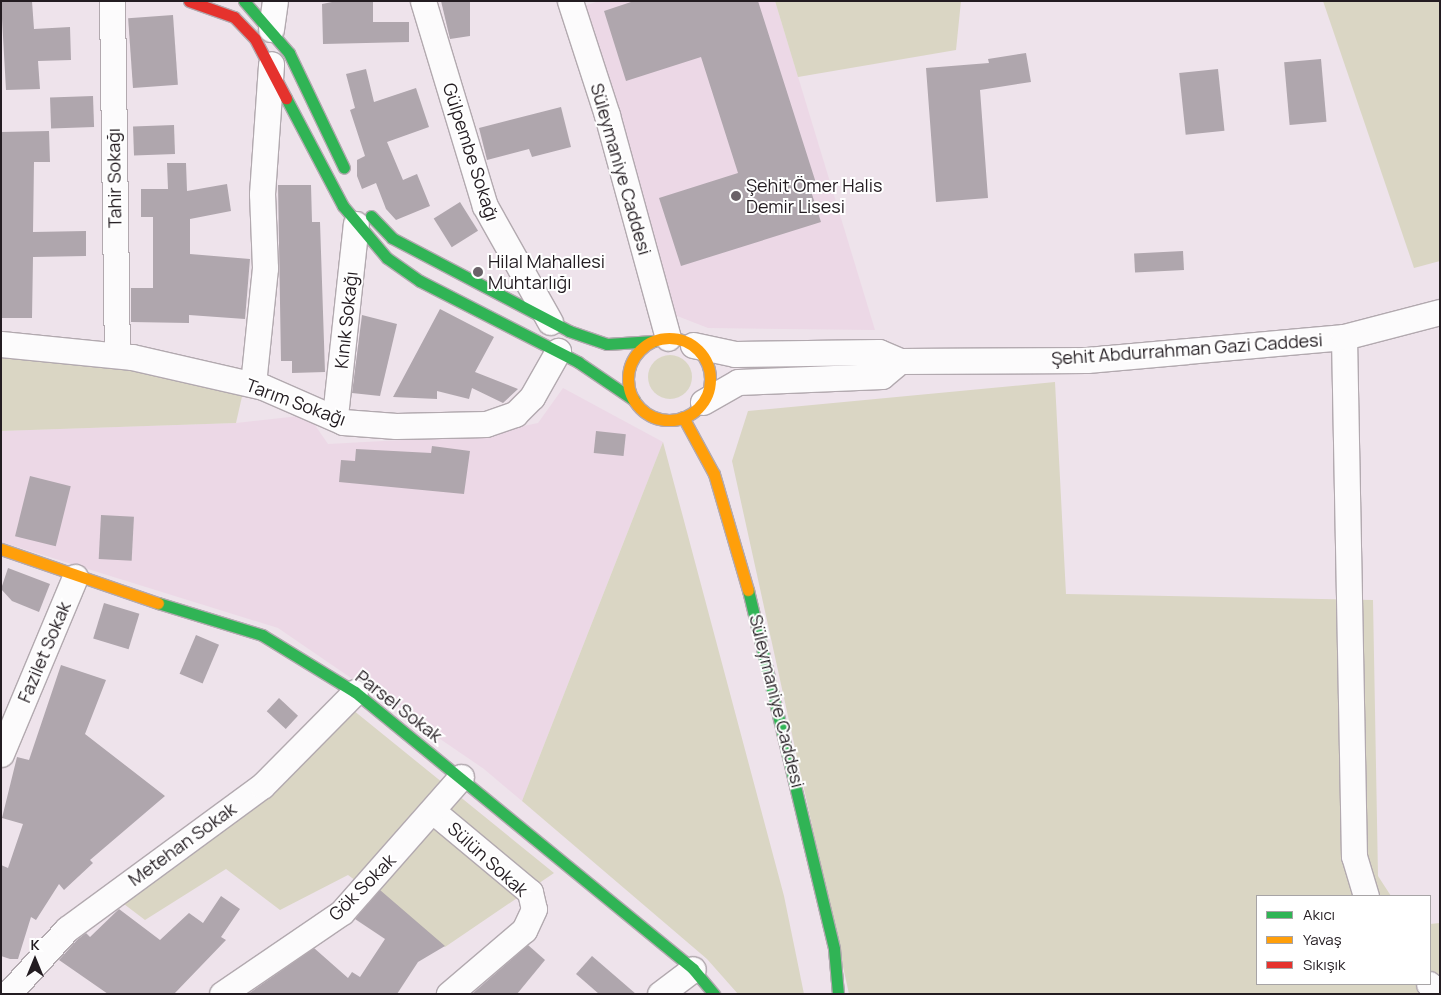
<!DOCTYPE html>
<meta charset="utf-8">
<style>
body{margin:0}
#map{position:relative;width:1441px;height:995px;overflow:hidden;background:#eee3eb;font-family:Manrope,sans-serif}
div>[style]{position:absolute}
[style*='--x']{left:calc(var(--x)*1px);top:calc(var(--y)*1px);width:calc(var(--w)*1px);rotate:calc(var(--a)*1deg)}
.built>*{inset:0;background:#ecd8e6}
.green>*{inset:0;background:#dad6c4}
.round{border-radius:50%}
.building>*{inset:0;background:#afa6ad;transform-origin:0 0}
.roads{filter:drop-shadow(1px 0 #b2a9af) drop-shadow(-1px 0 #b2a9af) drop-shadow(0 1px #b2a9af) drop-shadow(0 -1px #b2a9af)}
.street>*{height:25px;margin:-12.5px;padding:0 12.5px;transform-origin:12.5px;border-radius:12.5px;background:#fcfbfc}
.fast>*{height:11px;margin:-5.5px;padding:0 5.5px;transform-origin:5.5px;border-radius:5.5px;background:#30b455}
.slow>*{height:11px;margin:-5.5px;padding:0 5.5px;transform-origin:5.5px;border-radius:5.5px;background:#ff9f0a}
.slow>.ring{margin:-5.5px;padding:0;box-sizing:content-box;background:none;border:11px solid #ff9f0a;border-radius:50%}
.jam>*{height:11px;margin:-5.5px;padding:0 5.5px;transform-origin:5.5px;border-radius:5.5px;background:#e5322d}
.dots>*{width:14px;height:14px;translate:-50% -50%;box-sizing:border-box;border:2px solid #fff;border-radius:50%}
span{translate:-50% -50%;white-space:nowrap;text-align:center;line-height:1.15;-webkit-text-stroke:4px #fff;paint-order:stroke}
.street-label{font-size:18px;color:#231c21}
.poi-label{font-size:18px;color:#231c21}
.left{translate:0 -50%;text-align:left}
.frame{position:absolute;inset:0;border:2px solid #231c21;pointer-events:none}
.legend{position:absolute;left:1256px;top:895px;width:175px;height:90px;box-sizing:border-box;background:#fff;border:1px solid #a7a4a6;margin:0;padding:6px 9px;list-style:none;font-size:15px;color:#231c21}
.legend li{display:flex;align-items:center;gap:10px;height:25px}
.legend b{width:25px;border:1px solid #a7a4a6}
.north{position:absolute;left:10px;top:935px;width:50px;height:50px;-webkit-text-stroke:4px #fff;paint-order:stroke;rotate:0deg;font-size:14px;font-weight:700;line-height:20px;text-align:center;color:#231c21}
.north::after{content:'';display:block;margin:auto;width:18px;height:22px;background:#231c21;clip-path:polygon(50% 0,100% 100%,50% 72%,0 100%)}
</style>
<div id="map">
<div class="built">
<i style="clip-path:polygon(599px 1px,775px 1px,875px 330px,708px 328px,672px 314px,581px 7px)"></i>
<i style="clip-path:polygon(563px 388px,663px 442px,522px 801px,484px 769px,278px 628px,1px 542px,1px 431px,236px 423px,308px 415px,328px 444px,476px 436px,538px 423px)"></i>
</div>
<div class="green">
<i style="clip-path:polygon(775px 1px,961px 1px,956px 50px,798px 77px)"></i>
<i style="clip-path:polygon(1323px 1px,1440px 1px,1440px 261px,1414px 268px)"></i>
<i class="round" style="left:648px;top:355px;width:44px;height:44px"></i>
<i style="clip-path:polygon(1px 357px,248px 370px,236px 423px,1px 431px)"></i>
<i style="clip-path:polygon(1055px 382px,1066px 594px,1373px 600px,1378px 876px,1391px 896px,1257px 896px,1257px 984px,1430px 984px,1430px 924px,1440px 923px,1440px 994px,849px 994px,732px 461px,748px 411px)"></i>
<i style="clip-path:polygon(663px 442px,784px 896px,804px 994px,738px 994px,707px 959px,522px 801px)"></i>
<i style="clip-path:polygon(353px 710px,554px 873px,445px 947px,348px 875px,280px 910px,226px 869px,145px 920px,120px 901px)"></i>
</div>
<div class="building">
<i style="clip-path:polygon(1px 1px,32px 1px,34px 29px,70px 27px,71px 60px,38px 61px,40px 89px,6px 90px)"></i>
<i style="clip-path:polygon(337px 1px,373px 1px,373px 22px,409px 22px,409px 42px,323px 44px,322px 4px)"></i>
<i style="clip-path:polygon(441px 1px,470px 1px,470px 36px,450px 39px)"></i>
<i style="clip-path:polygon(634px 1px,758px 1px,816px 183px,809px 185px,821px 222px,681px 266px,659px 198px,738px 173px,701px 57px,626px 81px,604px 11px)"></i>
<i style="left:173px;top:15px;width:70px;height:45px;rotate:86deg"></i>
<i style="clip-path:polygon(1026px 53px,1031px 82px,980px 90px,988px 198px,936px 202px,926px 68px,989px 63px,988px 59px)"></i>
<i style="left:1321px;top:59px;width:63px;height:37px;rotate:85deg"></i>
<i style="clip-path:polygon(366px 69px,374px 102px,416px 88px,429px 127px,387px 142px,403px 180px,417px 174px,430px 206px,396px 220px,386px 209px,376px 183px,362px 189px,357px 176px,357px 160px,365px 156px,350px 110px,355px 108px,346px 74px)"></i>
<i style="left:1218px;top:69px;width:62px;height:39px;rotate:84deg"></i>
<i style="left:93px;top:96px;width:31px;height:43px;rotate:88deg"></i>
<i style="clip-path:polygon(561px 107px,571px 147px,532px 157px,529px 149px,487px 160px,479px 128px)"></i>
<i style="left:174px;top:125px;width:29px;height:41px;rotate:88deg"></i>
<i style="clip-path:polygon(49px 131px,50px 162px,34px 162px,33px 232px,86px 231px,86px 256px,33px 257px,32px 318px,1px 318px,1px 132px)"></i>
<i style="clip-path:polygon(167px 163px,186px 163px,187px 191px,227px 184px,231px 211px,190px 219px,190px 254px,250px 259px,245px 319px,189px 315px,189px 323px,131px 322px,131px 288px,153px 288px,153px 217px,141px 217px,141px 189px,168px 189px)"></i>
<i style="clip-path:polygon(278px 185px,311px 185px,312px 222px,320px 222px,325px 372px,292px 373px,292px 361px,281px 361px)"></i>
<i style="left:460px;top:202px;width:34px;height:31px;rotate:58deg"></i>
<i style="left:1183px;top:251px;width:19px;height:49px;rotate:87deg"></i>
<i style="clip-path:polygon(440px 309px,494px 337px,475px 372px,518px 389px,503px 403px,472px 388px,469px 399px,437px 391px,437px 399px,393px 397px)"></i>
<i style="clip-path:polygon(362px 315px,397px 324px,380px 396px,352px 393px)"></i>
<i style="left:596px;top:431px;width:30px;height:22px;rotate:6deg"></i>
<i style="clip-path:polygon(432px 446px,470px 451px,464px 494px,339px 482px,341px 460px,355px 461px,356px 449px,431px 453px)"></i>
<i style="left:30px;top:476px;width:42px;height:62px;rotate:14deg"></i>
<i style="left:101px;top:515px;width:33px;height:44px;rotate:3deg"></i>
<i style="clip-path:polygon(8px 568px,50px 584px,39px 612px,12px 601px,1px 589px)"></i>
<i style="left:104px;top:603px;width:37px;height:37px;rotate:17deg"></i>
<i style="left:196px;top:635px;width:25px;height:42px;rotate:23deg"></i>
<i style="clip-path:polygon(61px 665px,106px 680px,85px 734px,165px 796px,90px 860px,93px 863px,64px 890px,59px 884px,36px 920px,31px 917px,18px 959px,10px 959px,1px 956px,1px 865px,8px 868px,23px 824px,2px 818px,17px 757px,29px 760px)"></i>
<i style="left:279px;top:698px;width:26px;height:18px;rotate:43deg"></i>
<i style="clip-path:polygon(380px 890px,445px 946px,418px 962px,397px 994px,248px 994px,314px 948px,348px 978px,352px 972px,360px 977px,385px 939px,355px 919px)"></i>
<i style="clip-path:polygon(221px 896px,240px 909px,221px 937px,226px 940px,174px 994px,108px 994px,59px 960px,77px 940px,86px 933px,90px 937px,119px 909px,160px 940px,189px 913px,203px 923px)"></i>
<i style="clip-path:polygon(528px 945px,545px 960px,517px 994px,472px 994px)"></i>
<i style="clip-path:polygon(592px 956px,636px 994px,599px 994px,576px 974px)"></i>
</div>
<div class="roads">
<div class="street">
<i style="--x:112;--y:1;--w:354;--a:89.2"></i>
<i style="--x:423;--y:1;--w:214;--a:73.2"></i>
<i style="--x:485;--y:206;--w:133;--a:60.7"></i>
<i style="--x:570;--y:1;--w:120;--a:72"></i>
<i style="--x:607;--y:115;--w:231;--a:74.7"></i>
<i style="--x:271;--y:29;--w:28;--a:-82"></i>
<i style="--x:1344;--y:337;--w:519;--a:88.9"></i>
<i style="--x:1354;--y:856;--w:42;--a:73.3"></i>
<i style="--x:1;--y:344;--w:132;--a:5.7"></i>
<i style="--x:132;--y:357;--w:134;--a:12.9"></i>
<i style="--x:263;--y:387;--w:87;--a:23.6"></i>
<i style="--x:343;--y:422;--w:53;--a:4.3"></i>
<i style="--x:396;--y:426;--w:90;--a:-1.3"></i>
<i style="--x:486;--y:424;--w:31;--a:-19"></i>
<i style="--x:515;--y:414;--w:24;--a:-45"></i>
<i style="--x:532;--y:397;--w:53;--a:-60.5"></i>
<i style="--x:693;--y:345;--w:43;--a:12.1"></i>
<i style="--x:735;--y:354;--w:144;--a:-0.8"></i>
<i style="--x:879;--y:352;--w:23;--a:23"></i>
<i style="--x:900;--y:361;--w:187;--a:-0.3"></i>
<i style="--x:1087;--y:360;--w:258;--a:-5.1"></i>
<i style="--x:1344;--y:337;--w:99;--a:-14.6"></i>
<i style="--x:253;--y:384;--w:117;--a:-84.1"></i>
<i style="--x:265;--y:268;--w:74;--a:-92.3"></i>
<i style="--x:262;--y:194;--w:130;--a:-86"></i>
<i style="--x:703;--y:402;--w:40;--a:-29.7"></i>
<i style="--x:738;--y:382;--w:144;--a:-2.4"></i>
<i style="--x:882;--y:376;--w:23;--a:-40"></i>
<i style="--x:335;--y:416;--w:193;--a:-83.8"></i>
<i style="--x:1;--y:754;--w:192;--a:-67.3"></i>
<i style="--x:434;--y:812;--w:125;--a:39.8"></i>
<i style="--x:530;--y:892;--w:17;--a:77"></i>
<i style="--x:534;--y:909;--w:23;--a:115"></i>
<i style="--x:524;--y:930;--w:99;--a:139.5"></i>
<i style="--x:1429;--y:984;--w:13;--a:48"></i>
<i style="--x:8;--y:994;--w:88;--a:-47.8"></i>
<i style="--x:67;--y:929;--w:242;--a:-36.3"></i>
<i style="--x:262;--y:786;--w:132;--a:-45.3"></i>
<i style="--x:222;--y:994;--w:145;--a:-34.3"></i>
<i style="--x:342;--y:912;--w:180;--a:-48.6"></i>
<i style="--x:660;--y:994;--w:41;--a:-37.1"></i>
</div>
<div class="fast">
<i style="--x:244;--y:1;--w:69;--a:49.1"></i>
<i style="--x:289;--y:53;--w:127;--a:64.4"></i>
<i style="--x:286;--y:98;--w:122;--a:62.2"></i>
<i style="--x:343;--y:206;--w:68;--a:49.8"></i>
<i style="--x:387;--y:258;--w:40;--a:34.9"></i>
<i style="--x:420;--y:281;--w:178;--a:27.1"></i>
<i style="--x:578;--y:362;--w:68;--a:34.2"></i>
<i style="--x:371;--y:216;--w:30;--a:46"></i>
<i style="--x:392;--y:238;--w:200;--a:27.7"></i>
<i style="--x:569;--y:331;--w:40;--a:18.9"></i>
<i style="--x:607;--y:344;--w:47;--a:-3.7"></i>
<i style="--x:748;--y:590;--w:369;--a:76.5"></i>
<i style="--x:834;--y:949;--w:45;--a:84.9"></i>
<i style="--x:158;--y:603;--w:109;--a:17.1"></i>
<i style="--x:262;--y:635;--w:109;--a:31.5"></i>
<i style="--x:355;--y:692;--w:437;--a:39.3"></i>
<i style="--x:693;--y:969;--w:33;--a:50"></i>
</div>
<div class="slow">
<i class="ring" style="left:628px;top:338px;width:71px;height:71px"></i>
<i style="--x:683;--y:417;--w:65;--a:61.5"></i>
<i style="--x:714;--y:474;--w:121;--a:73.7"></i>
<i style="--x:1;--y:549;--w:166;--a:19"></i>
</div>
<div class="jam">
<i style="--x:189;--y:1;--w:48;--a:19.6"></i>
<i style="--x:234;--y:17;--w:30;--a:46"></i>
<i style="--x:255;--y:39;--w:67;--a:62.3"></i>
</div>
</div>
<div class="dots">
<i style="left:736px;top:196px;background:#6a6268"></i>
<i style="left:478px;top:272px;background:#6a6268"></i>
</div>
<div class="street-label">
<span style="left:471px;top:152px;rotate:72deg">Gülpembe Sokağı</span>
<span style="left:621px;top:169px;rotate:74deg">Süleymaniye Caddesi</span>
<span style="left:114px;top:178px;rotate:-91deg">Tahir Sokağı</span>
<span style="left:346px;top:320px;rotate:-84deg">Kınık Sokağı</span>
<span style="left:1187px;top:349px;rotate:-4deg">Şehit Abdurrahman Gazi Caddesi</span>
<span style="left:296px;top:402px;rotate:20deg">Tarım Sokağı</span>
<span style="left:44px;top:652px;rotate:-67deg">Fazilet Sokak</span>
<span style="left:777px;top:701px;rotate:76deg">Süleymaniye Caddesi</span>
<span style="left:399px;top:706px;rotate:38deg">Parsel Sokak</span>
<span style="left:182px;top:844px;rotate:-36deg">Metehan Sokak</span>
<span style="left:488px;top:859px;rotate:42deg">Sülün Sokak</span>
<span style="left:362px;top:887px;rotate:-45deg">Gök Sokak</span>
</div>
<div class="poi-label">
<span class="left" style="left:746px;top:196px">Şehit Ömer Halis<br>Demir Lisesi</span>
<span class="left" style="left:488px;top:272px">Hilal Mahallesi<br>Muhtarlığı</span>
</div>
<div class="frame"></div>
<ul class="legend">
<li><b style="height:6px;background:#30b455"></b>Akıcı</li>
<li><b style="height:6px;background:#ff9f0a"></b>Yavaş</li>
<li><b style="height:6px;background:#e5322d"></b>Sıkışık</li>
</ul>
<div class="north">K</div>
</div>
